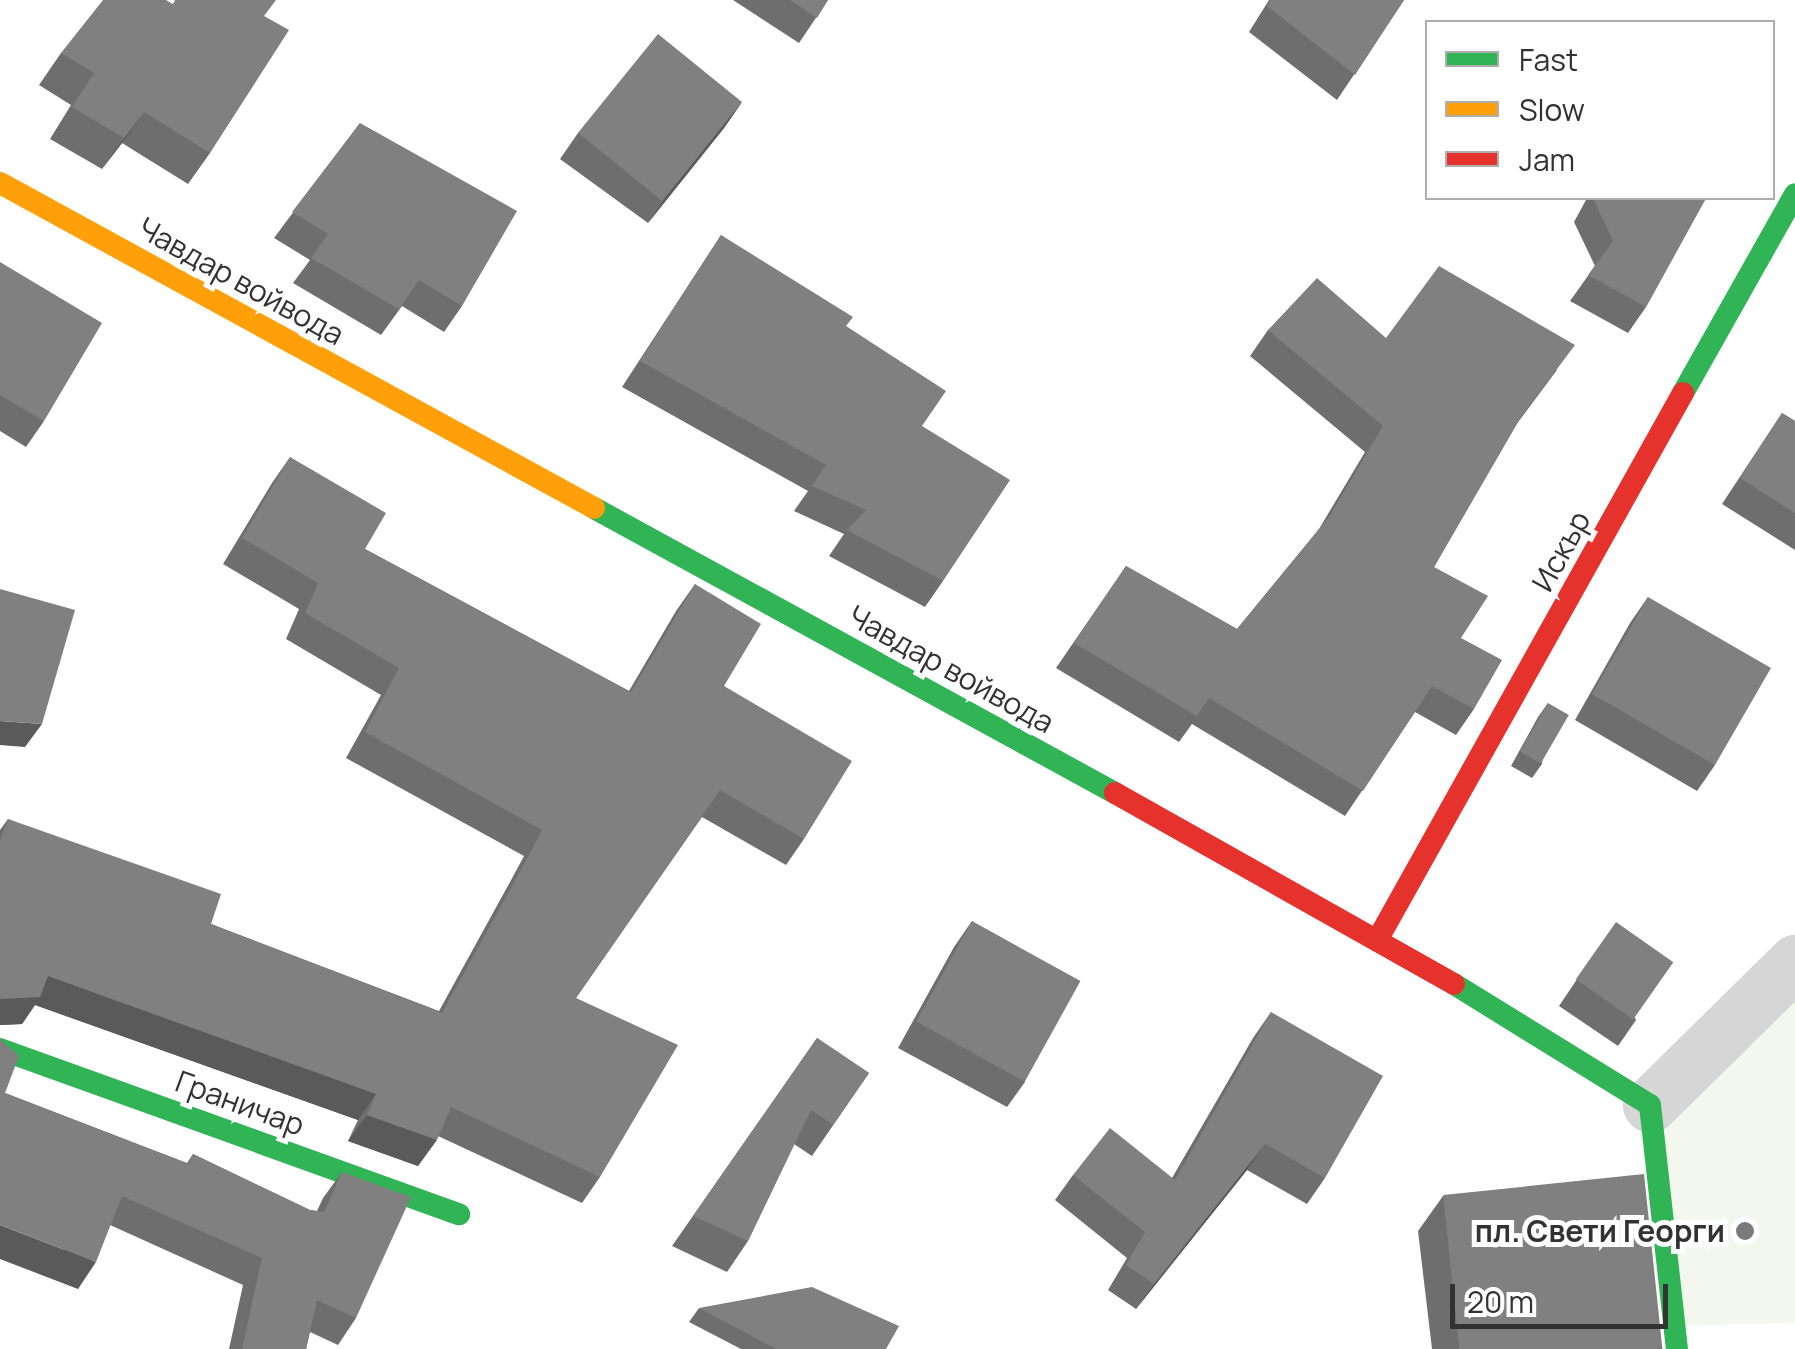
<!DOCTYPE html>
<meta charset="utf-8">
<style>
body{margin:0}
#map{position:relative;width:1795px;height:1349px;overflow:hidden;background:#fff;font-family:Manrope,sans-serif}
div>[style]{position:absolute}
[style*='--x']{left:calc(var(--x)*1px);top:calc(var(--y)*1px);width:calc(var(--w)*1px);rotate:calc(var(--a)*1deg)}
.green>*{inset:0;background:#f3f7ee}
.street>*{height:55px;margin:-27.5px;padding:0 27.5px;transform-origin:27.5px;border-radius:27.5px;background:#d6d6d6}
.fast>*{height:22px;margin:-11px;padding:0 11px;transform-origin:11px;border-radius:11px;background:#30b455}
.slow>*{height:22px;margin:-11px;padding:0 11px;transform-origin:11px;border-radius:11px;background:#ff9f0a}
.jam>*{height:22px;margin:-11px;padding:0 11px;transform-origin:11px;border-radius:11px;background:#e5322d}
.wall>*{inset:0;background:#6e6e6e}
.shaded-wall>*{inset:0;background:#5a5a5a}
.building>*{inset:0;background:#808080;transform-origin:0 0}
.dots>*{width:28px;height:28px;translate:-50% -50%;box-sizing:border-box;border:5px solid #fff;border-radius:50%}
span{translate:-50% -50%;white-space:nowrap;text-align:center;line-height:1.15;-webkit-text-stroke:10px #fff;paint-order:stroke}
.street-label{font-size:30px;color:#323232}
.poi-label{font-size:30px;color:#323232;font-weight:700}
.right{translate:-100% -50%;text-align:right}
.legend{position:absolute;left:1425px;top:20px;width:350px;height:180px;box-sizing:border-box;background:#fff;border:2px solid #adadad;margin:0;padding:12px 18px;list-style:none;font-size:30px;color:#323232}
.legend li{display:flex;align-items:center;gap:20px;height:50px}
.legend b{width:50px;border:2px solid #adadad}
.scale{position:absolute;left:1450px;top:1284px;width:218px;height:45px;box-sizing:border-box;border:5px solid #323232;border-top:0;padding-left:12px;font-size:30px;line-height:35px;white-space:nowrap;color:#323232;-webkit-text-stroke:8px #fff;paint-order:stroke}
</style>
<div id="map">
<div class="green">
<i style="clip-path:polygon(1795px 962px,1795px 1323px,1674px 1326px,1650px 1105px)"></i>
</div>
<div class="street">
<i style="--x:1650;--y:1105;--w:204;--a:-44.6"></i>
</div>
<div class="fast">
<i style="--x:1683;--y:393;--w:228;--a:-60.6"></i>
<i style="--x:594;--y:508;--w:594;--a:28.68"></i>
<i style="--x:1454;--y:984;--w:230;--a:31.7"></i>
<i style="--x:1650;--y:1105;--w:245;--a:83.7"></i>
<i style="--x:0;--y:1049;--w:488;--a:19.8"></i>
</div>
<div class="slow">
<i style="--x:0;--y:183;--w:677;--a:28.68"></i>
</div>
<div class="jam">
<i style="--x:1115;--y:793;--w:389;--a:29.4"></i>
<i style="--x:1379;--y:937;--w:623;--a:-60.8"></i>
</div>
<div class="wall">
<i style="clip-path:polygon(733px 0,828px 0,799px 43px)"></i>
<i style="clip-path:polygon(1269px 0,1404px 0,1337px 100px,1249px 32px)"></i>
<i style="clip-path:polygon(172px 4px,265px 17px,210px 153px,188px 184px,122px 143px,102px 169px,50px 139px,71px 105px,39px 85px,61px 53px)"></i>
<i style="clip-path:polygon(742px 102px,724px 128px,648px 223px,560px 159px,578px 133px)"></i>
<i style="clip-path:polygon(360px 123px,462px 306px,444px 332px,402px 306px,381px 335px,293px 283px,310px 260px,274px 238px)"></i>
<i style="clip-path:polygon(1587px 198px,1706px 198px,1646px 307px,1628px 333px,1570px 301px,1595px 266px,1574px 222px)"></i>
<i style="clip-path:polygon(721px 235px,846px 326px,922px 426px,943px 581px,925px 607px,829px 556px,844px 534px,794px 511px,808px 491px,622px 387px)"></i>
<i style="clip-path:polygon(0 262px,44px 421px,26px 447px,0 431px)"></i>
<i style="clip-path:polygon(1268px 330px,1386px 338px,1557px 370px,1516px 425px,1434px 567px,1461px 638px,1474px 709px,1456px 735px,1415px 712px,1345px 816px,1192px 724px,1179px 742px,1056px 668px,1126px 566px,1237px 629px,1319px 529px,1365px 452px,1250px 356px)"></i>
<i style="clip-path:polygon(1782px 413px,1795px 421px,1795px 550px,1722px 504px)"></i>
<i style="clip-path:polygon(290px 457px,365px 549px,629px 691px,676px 611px,695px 584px,724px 686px,804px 839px,786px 865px,702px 817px,576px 998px,600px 1177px,582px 1203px,438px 1136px,418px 1166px,348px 1141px,358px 1120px,35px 1005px,22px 1024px,0 1025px,0 830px,8px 819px,211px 924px,439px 1011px,510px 882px,524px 856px,346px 758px,381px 695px,286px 639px,299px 609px,223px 564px,272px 483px)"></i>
<i style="clip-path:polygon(1648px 597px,1715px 765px,1697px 791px,1575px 720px,1630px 623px)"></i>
<i style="clip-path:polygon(1548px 703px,1542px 764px,1532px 778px,1511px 766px,1538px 717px)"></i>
<i style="clip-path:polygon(972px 921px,1025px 1082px,1007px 1107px,898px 1048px,954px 947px)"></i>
<i style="clip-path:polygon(1598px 948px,1636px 1020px,1618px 1046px,1559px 1006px)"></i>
<i style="clip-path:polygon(1271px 1012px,1325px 1178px,1307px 1204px,1247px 1170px,1136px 1309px,1108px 1290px,1127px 1258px,1055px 1200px,1073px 1175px,1172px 1178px,1253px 1038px)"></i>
<i style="clip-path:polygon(817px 1038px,869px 1073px,812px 1156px,794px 1144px,748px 1241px,727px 1272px,672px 1246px)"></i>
<i style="clip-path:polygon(5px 1093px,187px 1163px,193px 1154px,310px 1210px,317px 1211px,323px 1198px,342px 1172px,356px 1318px,338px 1345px,310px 1332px,306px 1349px,229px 1349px,243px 1285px,110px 1225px,78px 1289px)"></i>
<i style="clip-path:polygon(1443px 1196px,1663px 1349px,1432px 1349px,1418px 1231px)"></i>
<i style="clip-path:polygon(699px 1308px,886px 1349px,741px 1349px,689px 1322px)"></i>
</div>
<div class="shaded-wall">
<i style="clip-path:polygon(742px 102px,724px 128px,648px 223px,666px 197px)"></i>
<i style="clip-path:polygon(144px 112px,122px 143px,102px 169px,124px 138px)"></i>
<i style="clip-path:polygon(0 721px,42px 724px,25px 747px,0 745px)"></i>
<i style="clip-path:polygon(48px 976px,376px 1094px,358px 1120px,35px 1005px,22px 1024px,0 1025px,0 999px)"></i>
<i style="clip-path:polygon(367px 1115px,437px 1140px,418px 1166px,348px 1141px)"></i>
<i style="clip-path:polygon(1265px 1144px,1247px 1170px,1136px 1309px,1154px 1284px)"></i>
<i style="clip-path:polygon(0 1225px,96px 1262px,78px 1289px,0 1259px)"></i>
</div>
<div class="building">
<i style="clip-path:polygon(103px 0,166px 0,173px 4px,175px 0,276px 0,264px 16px,289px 30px,210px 153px,144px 112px,124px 138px,72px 107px,94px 73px,61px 53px)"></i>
<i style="clip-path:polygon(790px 0,828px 0,817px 18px)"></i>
<i style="clip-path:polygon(1271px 0,1404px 0,1355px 75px,1267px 6px)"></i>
<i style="left:658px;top:34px;width:108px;height:127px;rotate:39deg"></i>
<i style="clip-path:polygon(360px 123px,517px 211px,462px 306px,419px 280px,399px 309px,311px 258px,328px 234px,292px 212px)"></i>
<i style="clip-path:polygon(1593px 198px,1706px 198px,1646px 307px,1588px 275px,1613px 241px)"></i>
<i style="clip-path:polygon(721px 235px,853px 317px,846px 326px,946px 391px,922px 426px,1010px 480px,943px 581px,847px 530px,866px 510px,812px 486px,826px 465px,640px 361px)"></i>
<i style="clip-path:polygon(0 262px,102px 323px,44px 421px,0 395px)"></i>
<i style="clip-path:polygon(1439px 266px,1575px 345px,1521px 417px,1434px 567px,1488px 596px,1461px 638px,1502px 660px,1474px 709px,1432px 686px,1363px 791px,1209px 698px,1197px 716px,1074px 643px,1126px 566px,1237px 629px,1329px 517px,1383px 426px,1268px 330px,1317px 278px,1386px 338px)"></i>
<i style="clip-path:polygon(1782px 413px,1795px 421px,1795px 513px,1740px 478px)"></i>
<i style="clip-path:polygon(290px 457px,386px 513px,365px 549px,631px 692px,695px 584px,761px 624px,724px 686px,852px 761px,804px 839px,720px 790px,576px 998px,678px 1045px,600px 1177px,451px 1107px,437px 1140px,367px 1115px,376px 1094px,48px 976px,40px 997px,0 999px,0 841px,8px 819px,221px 894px,211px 924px,442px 1013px,529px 855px,542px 830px,365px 732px,399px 668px,305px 613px,318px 583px,242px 538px)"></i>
<i style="clip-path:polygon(0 589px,75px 610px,42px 724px,0 721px)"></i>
<i style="left:1648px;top:597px;width:142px;height:112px;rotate:30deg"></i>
<i style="left:1548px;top:703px;width:24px;height:56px;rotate:30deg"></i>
<i style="left:972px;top:921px;width:124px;height:115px;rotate:29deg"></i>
<i style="left:1616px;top:922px;width:70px;height:70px;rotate:35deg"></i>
<i style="clip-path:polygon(1271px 1012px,1383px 1076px,1325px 1178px,1265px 1144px,1154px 1284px,1126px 1265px,1145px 1232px,1073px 1175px,1110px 1128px,1175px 1180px)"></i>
<i style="clip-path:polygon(817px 1038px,869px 1073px,833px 1125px,811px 1110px,748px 1241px,693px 1216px)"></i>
<i style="clip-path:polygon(0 1039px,19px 1056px,5px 1093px,188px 1164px,193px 1154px,310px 1210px,324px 1212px,342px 1172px,411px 1197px,356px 1318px,317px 1300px,306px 1349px,242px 1349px,262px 1258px,122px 1196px,96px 1262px,0 1225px)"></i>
<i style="left:1644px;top:1174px;width:176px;height:202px;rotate:84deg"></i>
<i style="clip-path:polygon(812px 1287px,899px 1326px,886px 1349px,776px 1349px,699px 1308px)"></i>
</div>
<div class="dots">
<i style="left:1745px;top:1231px;background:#7a7a7a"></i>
</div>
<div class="street-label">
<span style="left:241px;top:281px;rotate:29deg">Чавдар войвода</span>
<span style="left:1561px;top:551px;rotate:-61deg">Искър</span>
<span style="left:951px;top:669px;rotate:29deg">Чавдар войвода</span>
<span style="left:240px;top:1103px;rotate:20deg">Граничар</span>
</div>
<div class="poi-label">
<span class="right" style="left:1725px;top:1231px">пл. Свети Георги</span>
</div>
<ul class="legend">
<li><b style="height:12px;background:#30b455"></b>Fast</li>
<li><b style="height:12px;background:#ff9f0a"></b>Slow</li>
<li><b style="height:12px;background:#e5322d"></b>Jam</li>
</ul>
<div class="scale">20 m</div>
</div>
